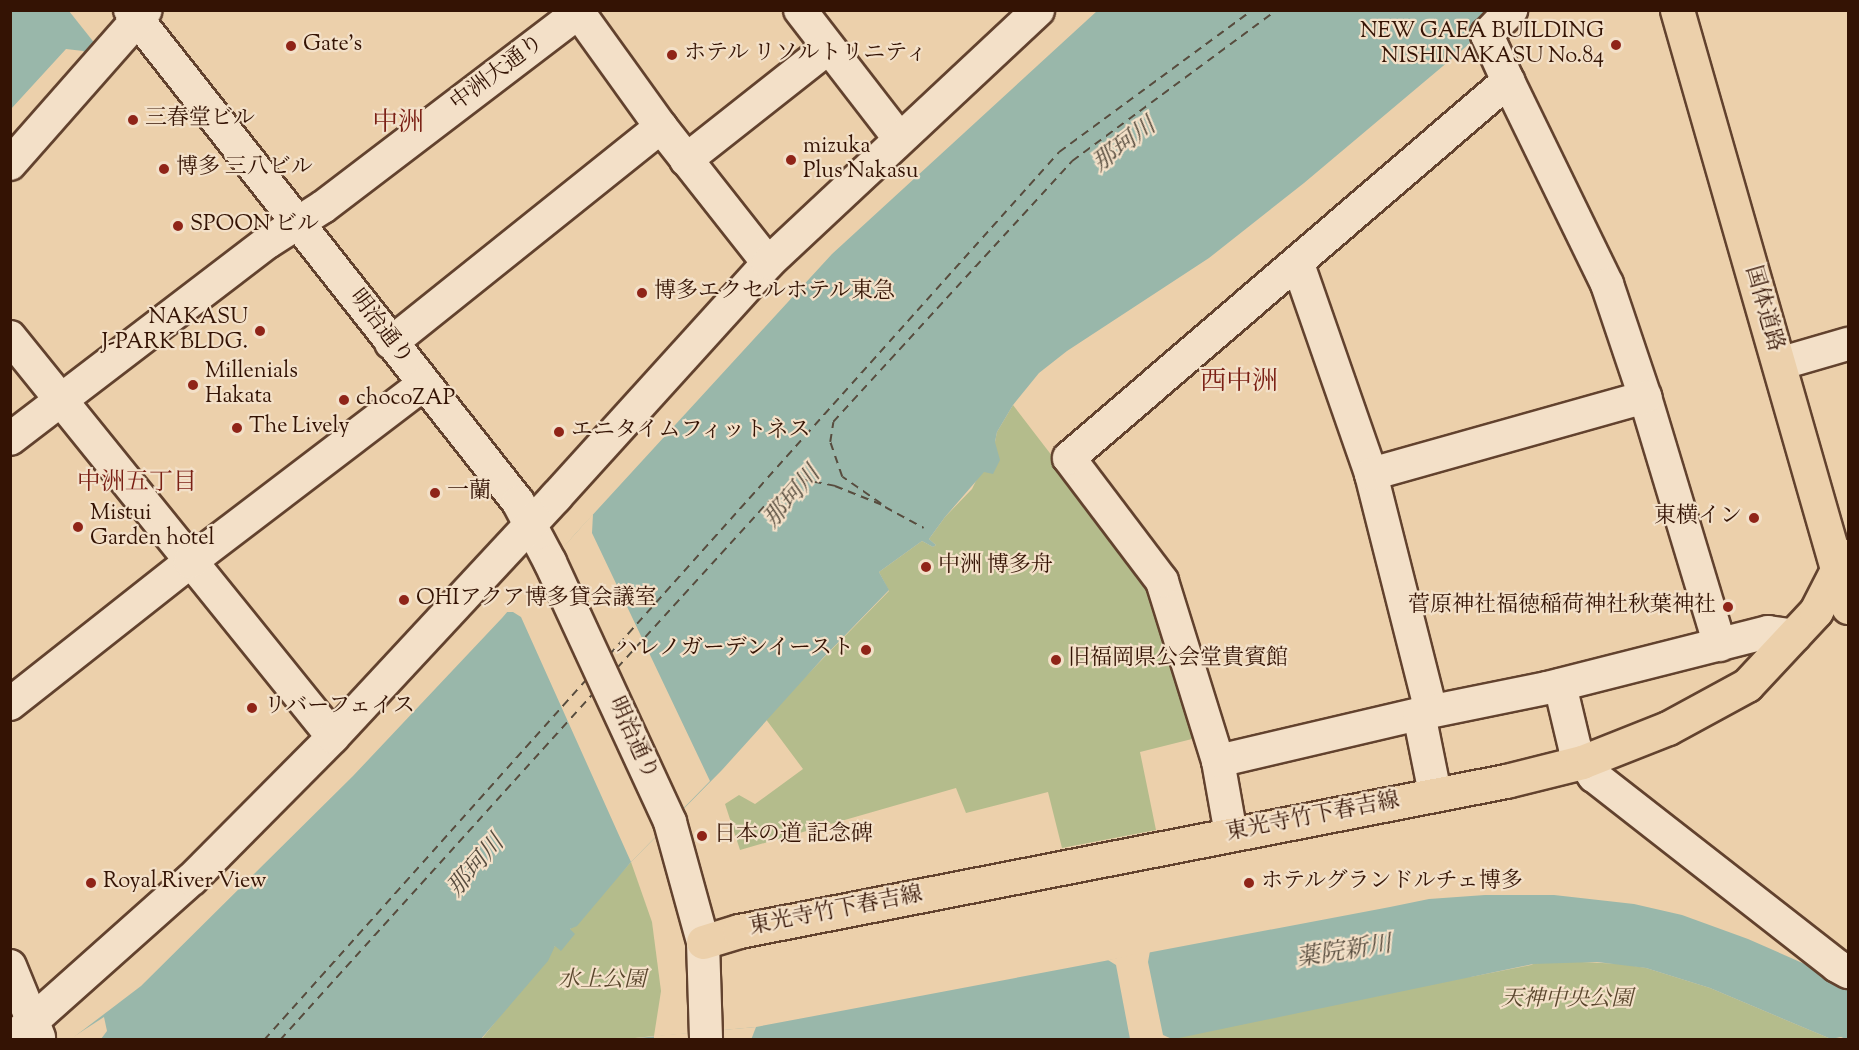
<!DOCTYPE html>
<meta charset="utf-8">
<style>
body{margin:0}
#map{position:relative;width:1859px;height:1050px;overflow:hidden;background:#ecd0ab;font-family:"Sorts Mill Goudy","Noto Serif JP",serif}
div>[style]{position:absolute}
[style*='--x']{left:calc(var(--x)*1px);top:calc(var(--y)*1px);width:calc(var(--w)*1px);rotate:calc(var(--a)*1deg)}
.green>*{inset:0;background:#b4bc8c}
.water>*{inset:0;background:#99b7aa}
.pier>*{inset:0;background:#ecd0ab}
.ferry>*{height:1.5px;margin-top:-0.75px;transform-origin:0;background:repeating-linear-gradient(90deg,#574c3e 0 8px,transparent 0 14px)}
.roads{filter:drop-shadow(2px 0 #62422e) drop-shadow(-2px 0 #62422e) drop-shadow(0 2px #62422e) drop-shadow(0 -2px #62422e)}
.minor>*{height:32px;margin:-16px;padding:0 16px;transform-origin:16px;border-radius:16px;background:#f3e0c8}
.major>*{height:33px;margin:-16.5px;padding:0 16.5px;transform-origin:16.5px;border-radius:16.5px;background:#ecd0ab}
.highway>*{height:33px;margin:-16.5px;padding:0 16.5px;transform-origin:16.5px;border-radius:16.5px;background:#ecd0ab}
.dots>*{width:16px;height:16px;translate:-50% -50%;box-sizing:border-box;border:3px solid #f3e0c8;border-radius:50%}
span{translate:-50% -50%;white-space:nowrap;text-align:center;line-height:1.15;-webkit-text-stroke:4.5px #f3e0c8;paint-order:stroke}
.poi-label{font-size:22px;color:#341304}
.right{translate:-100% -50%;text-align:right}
.left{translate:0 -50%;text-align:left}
.street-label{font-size:22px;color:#341304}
.park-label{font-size:22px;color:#5a462d;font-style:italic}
.water-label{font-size:24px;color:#574c3e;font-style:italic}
.neighbourhood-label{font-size:24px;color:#7a1f14}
.quarter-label{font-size:26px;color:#7a1f14}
.frame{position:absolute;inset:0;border:12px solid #341304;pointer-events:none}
</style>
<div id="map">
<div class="green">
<i style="clip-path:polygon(1013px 405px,1069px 478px,1160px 608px,1204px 736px,1140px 752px,1156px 830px,1062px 848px,1048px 792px,966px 813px,956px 788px,740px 850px,725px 804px,739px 795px,755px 804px,803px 769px,765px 718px,889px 591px,879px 572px,922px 541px,933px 547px,936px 545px,929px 539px,945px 517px,972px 489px,995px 442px,997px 432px)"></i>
<i style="clip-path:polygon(631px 862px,652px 922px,661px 991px,654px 1036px,616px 1040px,481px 1040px,555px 946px)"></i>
<i style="clip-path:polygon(1542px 960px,1622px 964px,1646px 968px,1710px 988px,1831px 1039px,1161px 1040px,1458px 979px,1462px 975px,1470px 977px,1531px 965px)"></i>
</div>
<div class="water">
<i style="clip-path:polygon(11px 11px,118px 11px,89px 56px,83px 51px,66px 49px,11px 109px)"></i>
<i style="clip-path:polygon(1097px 11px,1497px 11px,1468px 45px,1304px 183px,1209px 258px,1067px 351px,1039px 373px,1013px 405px,997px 432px,995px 442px,1000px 460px,993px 474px,984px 472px,945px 517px,929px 539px,936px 545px,933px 547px,922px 541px,879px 572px,889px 590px,822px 659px,722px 770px,631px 862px,577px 926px,570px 929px,575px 934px,561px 951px,555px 946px,548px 961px,481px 1039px,70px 1040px,141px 986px,353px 776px,502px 618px,576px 533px,832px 254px)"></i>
<i style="clip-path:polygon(1485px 895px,1554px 895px,1634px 904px,1682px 915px,1748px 939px,1848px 983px,1848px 1040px,1841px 1037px,1831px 1039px,1710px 988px,1646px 968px,1597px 962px,1533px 964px,1174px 1039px,616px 1040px,756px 1027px,1390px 907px,1429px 899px)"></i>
</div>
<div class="pier">
<i style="clip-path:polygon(69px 11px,118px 11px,96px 45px)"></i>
<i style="clip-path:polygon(593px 514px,592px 533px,710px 781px,631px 862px,521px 617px,513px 612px,505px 612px)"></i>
<i style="clip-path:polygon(1150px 951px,1148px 962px,1163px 1035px,1172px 1039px,1130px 1039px,1116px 965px,1108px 960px)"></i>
<i style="clip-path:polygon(104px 1017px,107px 1031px,101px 1039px,70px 1039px)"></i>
<i style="clip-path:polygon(756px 1027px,751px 1040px,654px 1039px,654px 1036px)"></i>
</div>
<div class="ferry">
<i style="--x:881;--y:504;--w:47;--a:-145.3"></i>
<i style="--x:842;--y:477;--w:37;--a:-109"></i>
<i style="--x:830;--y:442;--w:20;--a:-81"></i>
<i style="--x:833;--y:422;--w:354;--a:-47.5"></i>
<i style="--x:1072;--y:161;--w:255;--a:-36.4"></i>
<i style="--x:885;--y:507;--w:44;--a:28.3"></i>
<i style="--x:609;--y:655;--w:675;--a:-48.18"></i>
<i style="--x:1059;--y:152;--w:240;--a:-36.3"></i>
<i style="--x:617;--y:668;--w:223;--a:-47.7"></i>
<i style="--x:767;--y:503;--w:41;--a:-36"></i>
<i style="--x:800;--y:479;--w:36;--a:11"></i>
<i style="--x:835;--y:486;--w:54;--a:21.8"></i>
<i style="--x:264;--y:1040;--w:486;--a:-48.2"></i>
<i style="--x:280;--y:1040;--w:468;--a:-47.9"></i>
</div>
<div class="roads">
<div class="minor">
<i style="--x:130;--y:10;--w:627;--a:51.74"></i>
<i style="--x:518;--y:502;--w:68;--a:61.9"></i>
<i style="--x:550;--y:562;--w:286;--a:65.2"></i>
<i style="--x:670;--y:822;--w:124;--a:74.6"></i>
<i style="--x:703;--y:942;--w:98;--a:88.2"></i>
<i style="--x:800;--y:10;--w:162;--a:52.3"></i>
<i style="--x:579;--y:13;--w:140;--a:54.3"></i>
<i style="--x:661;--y:127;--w:173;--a:51.8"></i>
<i style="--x:1508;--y:81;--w:226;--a:64"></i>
<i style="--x:1607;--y:284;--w:119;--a:71.4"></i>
<i style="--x:1645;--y:397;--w:259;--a:73.2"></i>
<i style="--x:686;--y:160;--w:181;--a:-38.3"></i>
<i style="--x:10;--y:164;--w:205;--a:-48.6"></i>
<i style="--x:1298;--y:264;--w:222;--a:70.8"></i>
<i style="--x:1371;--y:474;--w:244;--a:75.8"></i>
<i style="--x:10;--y:337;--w:514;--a:51.08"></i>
<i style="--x:391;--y:343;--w:346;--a:-38.7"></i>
<i style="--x:1779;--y:364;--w:72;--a:-16.2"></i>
<i style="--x:10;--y:439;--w:325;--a:-37.4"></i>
<i style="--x:268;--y:242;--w:65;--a:-32.5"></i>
<i style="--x:323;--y:207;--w:325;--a:-37.3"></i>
<i style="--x:1371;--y:474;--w:285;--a:-15.7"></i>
<i style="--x:1560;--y:685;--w:65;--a:76.6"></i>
<i style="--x:1575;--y:748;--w:34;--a:56"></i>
<i style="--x:1594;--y:776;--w:308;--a:38"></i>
<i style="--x:1837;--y:966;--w:13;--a:29"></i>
<i style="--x:10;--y:704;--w:229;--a:-38.3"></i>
<i style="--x:190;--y:562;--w:294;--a:-37.3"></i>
<i style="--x:1419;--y:714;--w:81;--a:78.6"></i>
<i style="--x:1218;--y:761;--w:206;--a:-13.2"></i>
<i style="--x:1419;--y:714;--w:131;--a:-11.5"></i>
<i style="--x:1547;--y:688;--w:228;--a:-14.2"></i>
<i style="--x:1768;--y:632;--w:27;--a:8"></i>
<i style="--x:1231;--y:834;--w:74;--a:-100.1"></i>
<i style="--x:1218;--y:761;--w:189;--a:-107.3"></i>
<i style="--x:1162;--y:581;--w:154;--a:-127.1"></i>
<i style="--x:1069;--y:458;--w:579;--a:-40.65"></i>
<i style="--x:1508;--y:81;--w:51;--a:-114.5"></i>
<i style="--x:1487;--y:35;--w:35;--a:-46"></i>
<i style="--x:10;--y:966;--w:77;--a:67.8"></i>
<i style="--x:11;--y:1040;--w:242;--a:-41.7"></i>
<i style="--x:192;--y:879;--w:200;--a:-45.2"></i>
<i style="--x:333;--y:737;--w:328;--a:-47.1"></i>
<i style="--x:556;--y:497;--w:316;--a:-47.8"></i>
<i style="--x:768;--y:263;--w:370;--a:-43.1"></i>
</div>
<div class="major">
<i style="--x:703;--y:942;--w:38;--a:-17"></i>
<i style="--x:739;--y:931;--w:782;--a:-11.07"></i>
<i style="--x:1506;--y:781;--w:78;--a:-14"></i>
<i style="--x:1582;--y:762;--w:92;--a:-21.6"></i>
<i style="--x:1668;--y:728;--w:90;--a:-28.6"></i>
<i style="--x:1747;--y:685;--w:101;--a:-47"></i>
<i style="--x:1816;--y:611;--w:46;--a:-62.9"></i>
<i style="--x:1837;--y:570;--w:18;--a:-52"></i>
</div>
<div class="highway">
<i style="--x:1677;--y:10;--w:621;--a:74.02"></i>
</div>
</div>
<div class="dots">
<i style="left:1616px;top:45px;background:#8f2418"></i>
<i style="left:291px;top:46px;background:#8f2418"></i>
<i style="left:672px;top:55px;background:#8f2418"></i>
<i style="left:133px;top:120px;background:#8f2418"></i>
<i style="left:791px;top:160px;background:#8f2418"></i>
<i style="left:164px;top:169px;background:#8f2418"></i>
<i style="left:178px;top:226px;background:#8f2418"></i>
<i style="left:642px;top:293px;background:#8f2418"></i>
<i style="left:260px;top:331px;background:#8f2418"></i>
<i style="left:193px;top:385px;background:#8f2418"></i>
<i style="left:344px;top:400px;background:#8f2418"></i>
<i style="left:237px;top:428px;background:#8f2418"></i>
<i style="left:559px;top:432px;background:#8f2418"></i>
<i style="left:435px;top:493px;background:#8f2418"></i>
<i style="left:1754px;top:518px;background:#8f2418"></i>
<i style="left:78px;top:527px;background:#8f2418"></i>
<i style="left:926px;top:567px;background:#8f2418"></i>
<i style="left:404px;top:600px;background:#8f2418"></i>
<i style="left:1728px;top:607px;background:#8f2418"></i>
<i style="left:866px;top:650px;background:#8f2418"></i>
<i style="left:1056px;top:660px;background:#8f2418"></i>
<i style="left:252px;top:708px;background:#8f2418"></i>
<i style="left:702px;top:836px;background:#8f2418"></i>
<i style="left:91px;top:883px;background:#8f2418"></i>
<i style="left:1249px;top:883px;background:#8f2418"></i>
</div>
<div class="poi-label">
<span class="right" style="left:1604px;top:45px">NEW GAEA BUILDING<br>NISHINAKASU No.84</span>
<span class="left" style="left:303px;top:46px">Gate's</span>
<span class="left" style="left:684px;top:55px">ホテル リソルトリニティ</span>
<span class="left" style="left:145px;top:120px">三春堂ビル</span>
<span class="left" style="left:803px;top:160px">mizuka<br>Plus Nakasu</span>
<span class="left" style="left:176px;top:169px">博多 三八ビル</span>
<span class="left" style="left:190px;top:226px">SPOON ビル</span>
<span class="left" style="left:654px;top:293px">博多エクセルホテル東急</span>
<span class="right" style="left:248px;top:331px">NAKASU<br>J-PARK BLDG.</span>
<span class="left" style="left:205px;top:385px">Millenials<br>Hakata</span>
<span class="left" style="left:356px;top:400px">chocoZAP</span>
<span class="left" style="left:249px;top:428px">The Lively</span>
<span class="left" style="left:571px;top:432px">エニタイムフィットネス</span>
<span class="left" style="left:447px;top:493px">一蘭</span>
<span class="left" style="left:90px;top:527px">Mistui<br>Garden hotel</span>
<span class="right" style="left:1742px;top:518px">東横イン</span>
<span class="left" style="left:938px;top:567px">中洲 博多舟</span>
<span class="left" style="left:416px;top:600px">OHIアクア博多貸会議室</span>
<span class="right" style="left:1716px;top:607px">菅原神社福徳稲荷神社秋葉神社</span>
<span class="right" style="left:854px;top:650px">ハレノガーデンイースト</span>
<span class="left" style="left:1068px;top:660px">旧福岡県公会堂貴賓館</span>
<span class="left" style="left:264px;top:708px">リバーフェイス</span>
<span class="left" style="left:714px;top:836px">日本の道 記念碑</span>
<span class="left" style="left:103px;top:883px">Royal River View</span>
<span class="left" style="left:1261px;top:883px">ホテルグランドルチェ博多</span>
</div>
<div class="street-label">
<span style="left:498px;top:74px;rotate:-37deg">中洲大通り</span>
<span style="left:1763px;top:309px;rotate:74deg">国体道路</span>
<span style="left:380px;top:328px;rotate:52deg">明治通り</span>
<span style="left:632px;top:739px;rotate:65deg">明治通り</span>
<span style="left:1313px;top:818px;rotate:-11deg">東光寺竹下春吉線</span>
<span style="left:836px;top:912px;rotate:-11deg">東光寺竹下春吉線</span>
</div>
<div class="park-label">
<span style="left:602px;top:982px">水上公園</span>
<span style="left:1567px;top:1001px">天神中央公園</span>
</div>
<div class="water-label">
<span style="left:1125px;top:146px;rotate:-37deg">那珂川</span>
<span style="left:793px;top:498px;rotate:-49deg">那珂川</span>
<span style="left:477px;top:867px;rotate:-49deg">那珂川</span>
<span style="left:1344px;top:953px;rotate:-9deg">薬院新川</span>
</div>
<div class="neighbourhood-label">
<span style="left:137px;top:484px">中洲五丁目</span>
</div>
<div class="quarter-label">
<span style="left:398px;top:124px">中洲</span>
<span style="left:1239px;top:383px">西中洲</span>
</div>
<div class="frame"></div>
</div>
